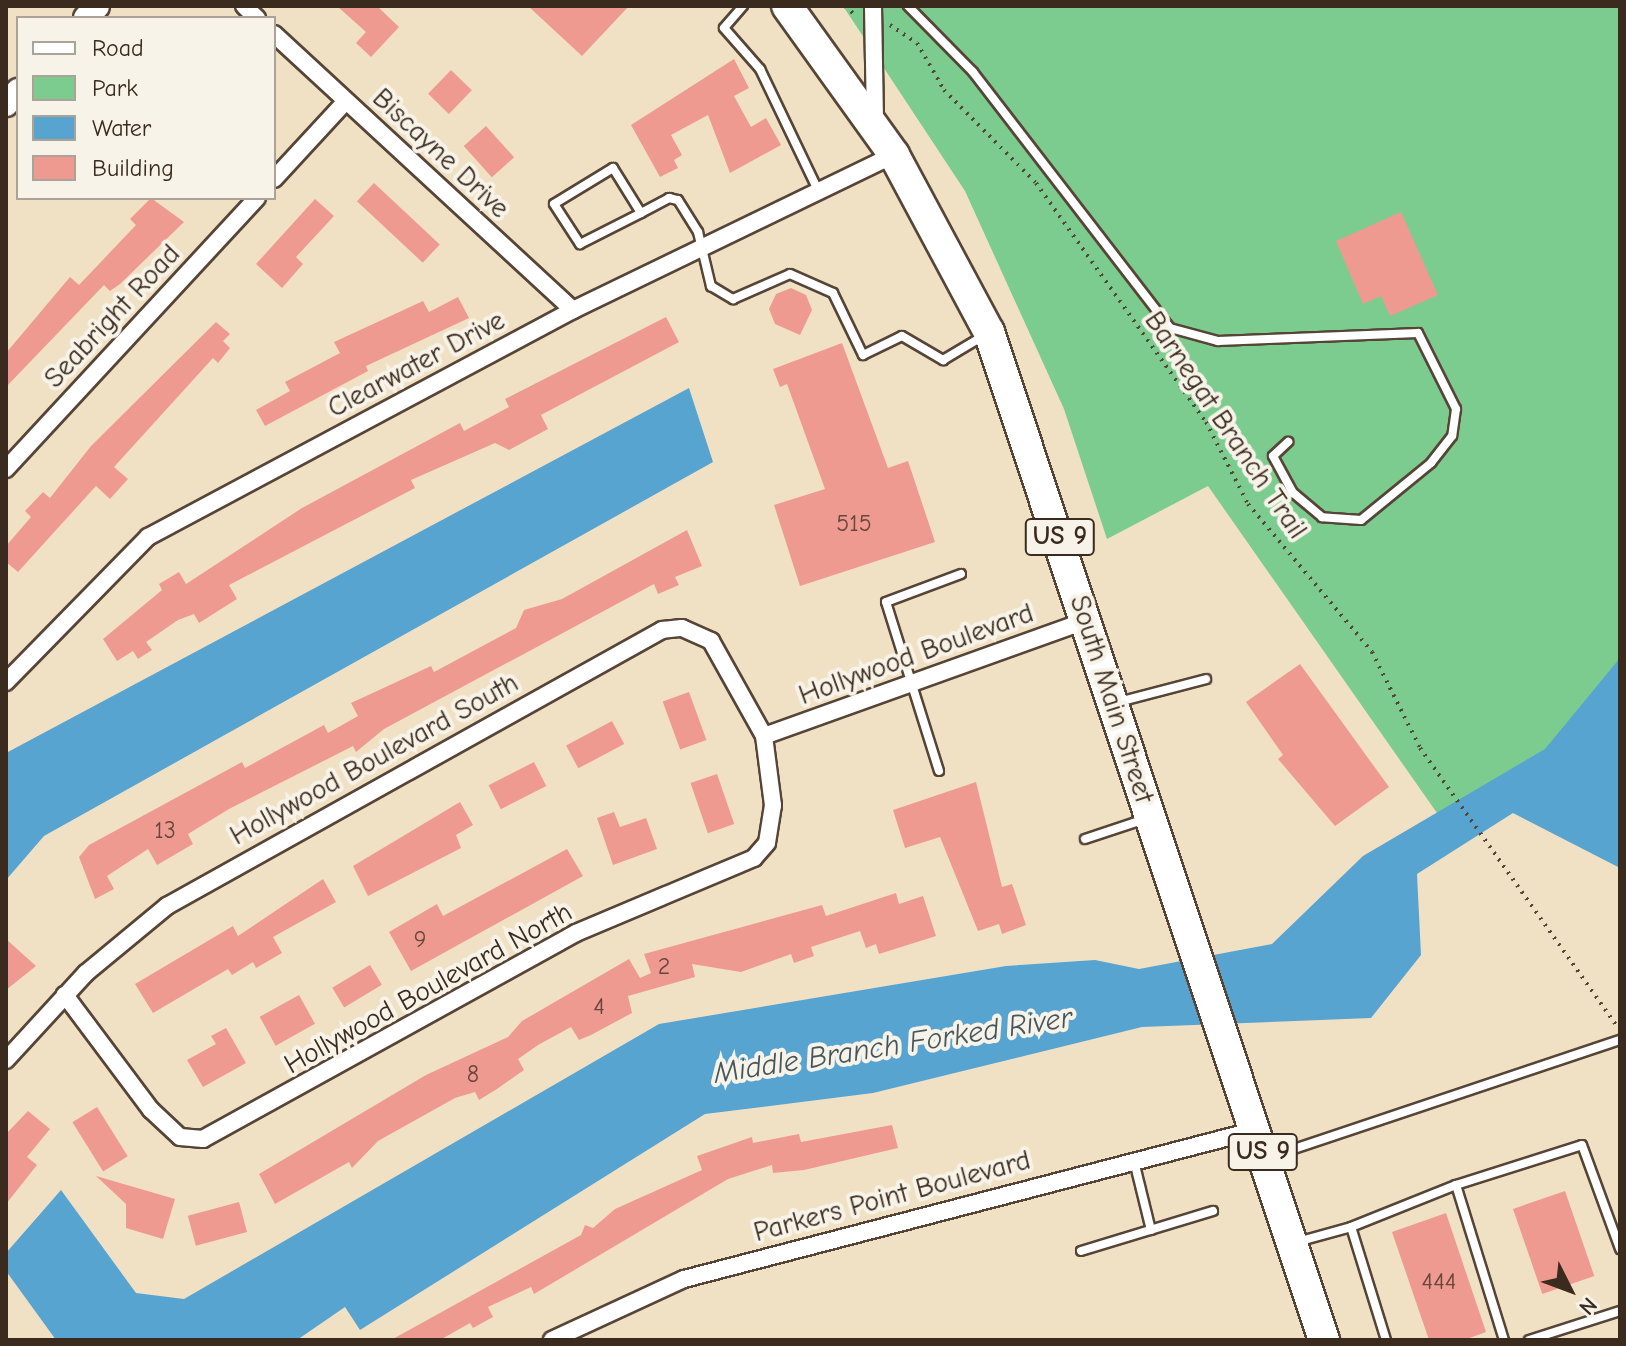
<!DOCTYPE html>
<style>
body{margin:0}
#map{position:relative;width:1626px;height:1346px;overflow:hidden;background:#f1e1c4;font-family:"Comic Neue",sans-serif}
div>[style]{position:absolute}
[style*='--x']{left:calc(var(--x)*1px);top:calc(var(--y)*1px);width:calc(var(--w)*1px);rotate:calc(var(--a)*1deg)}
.green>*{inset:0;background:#7bcc8e}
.water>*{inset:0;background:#58a4d1}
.building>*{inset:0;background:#ef9a91;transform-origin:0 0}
.path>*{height:4px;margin-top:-2px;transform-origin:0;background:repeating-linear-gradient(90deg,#564537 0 2px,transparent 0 8px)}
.roads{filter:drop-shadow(2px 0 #564537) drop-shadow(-2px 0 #564537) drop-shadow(0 2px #564537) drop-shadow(0 -2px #564537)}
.lane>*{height:8px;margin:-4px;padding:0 4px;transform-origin:4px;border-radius:4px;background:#fff}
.street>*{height:16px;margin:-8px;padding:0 8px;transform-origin:8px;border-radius:8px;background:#fff}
.secondary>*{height:24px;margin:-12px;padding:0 12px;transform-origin:12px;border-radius:12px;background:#fff}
.highway>*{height:30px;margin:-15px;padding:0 15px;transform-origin:15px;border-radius:15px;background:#fff}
span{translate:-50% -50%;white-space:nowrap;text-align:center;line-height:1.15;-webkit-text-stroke:8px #f7f3e8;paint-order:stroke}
.number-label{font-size:24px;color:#68463b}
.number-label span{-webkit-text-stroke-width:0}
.shield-label span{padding:2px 6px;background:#f7f3e8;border:2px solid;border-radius:6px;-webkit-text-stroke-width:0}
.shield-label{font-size:26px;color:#3b2a1e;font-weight:700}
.street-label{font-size:28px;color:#3b2a1e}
.water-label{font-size:30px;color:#45555d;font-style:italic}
.frame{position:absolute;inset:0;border:8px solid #3b2a1e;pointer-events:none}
.legend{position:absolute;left:16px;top:16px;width:260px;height:184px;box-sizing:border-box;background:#f7f3e8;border:2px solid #aca397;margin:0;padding:10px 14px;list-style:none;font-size:24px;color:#3b2a1e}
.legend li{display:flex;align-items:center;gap:16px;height:40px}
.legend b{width:40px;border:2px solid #aca397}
.north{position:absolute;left:1530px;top:1250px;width:80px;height:80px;-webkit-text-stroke:6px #f7f3e8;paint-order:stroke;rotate:132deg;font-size:22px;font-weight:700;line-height:32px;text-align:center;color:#3b2a1e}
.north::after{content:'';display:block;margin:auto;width:28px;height:36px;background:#3b2a1e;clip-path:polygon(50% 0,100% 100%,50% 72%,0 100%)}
</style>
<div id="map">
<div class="green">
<i style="clip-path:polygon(843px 6px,1620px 6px,1620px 770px,1513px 785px,1437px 813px,1208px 486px,1107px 539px,1064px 409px,965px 191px)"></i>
</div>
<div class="water">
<i style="clip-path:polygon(689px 388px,713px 462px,44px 836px,6px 880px,6px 753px)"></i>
<i style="clip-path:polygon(1620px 658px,1620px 868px,1513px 813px,1417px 874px,1421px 955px,1371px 1018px,1142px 1027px,873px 1093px,705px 1114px,360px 1330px,345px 1307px,297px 1340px,56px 1340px,6px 1271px,6px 1253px,61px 1190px,136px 1293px,184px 1299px,659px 1024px,1006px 966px,1095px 960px,1139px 969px,1272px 944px,1363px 856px,1545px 749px)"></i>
</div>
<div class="building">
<i style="clip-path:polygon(337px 6px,377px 6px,399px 27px,371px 57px,356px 43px,366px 32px)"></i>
<i style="clip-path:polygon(528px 6px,629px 6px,582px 56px)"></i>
<i style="clip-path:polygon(734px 59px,749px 88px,734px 96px,751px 127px,766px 118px,781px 145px,730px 173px,708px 115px,671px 135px,682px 155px,674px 160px,678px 168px,660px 177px,631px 125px)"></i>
<i style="left:451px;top:70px;width:29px;height:33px;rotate:44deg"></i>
<i style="left:486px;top:126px;width:42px;height:30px;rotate:48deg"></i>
<i style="left:374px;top:183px;width:90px;height:25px;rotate:43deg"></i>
<i style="clip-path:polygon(151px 198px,184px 222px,120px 284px,110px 291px,104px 285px,6px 387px,6px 353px,70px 277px,79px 285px,136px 225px,130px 219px)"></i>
<i style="clip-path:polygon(315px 199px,334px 216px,296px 257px,303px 264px,282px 288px,256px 264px)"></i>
<i style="clip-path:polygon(1401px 212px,1438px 295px,1390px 316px,1381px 296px,1363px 304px,1336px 241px)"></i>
<i style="clip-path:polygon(791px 288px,806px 295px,812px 310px,800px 335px,775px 324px,769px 309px,776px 294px)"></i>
<i style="clip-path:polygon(458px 297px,469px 318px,366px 366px,368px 371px,265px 426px,256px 410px,290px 391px,285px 382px,340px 353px,334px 342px,423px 301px,429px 312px)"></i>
<i style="clip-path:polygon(666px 317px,679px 342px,541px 415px,548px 429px,509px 450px,495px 443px,411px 480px,415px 488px,229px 585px,237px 599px,199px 623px,194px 614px,178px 620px,146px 642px,152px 650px,138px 659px,133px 651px,117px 661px,103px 639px,162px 590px,159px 584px,179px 572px,186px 584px,302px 508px,460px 423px,464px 431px,509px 407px,505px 399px)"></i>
<i style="clip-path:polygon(216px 322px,230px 334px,223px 341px,230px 348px,218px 363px,213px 358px,114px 467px,128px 479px,110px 499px,96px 486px,18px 572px,6px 562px,6px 546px,31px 517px,25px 511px,43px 492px,50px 498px,91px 446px)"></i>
<i style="clip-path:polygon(842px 343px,888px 468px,908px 461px,935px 542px,800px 586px,774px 505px,825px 489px,787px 384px,780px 387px,773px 369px)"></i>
<i style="clip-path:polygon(687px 530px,702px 566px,675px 577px,679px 585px,658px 594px,654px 584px,384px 729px,356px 752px,353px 746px,229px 809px,188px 834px,193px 844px,157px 865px,148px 849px,107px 876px,114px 889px,95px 899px,79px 857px,89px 845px,242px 762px,245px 768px,324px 725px,328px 733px,358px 716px,351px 703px,431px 666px,434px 672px,516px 628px,524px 610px,562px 599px)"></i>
<i style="clip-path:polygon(1300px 664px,1389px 787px,1335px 826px,1278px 759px,1283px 755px,1246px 702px)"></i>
<i style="left:689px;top:692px;width:51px;height:28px;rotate:70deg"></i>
<i style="left:612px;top:721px;width:26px;height:52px;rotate:62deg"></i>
<i style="left:534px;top:762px;width:27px;height:51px;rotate:63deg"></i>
<i style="left:717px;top:774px;width:53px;height:28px;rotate:71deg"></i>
<i style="clip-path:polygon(976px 782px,1002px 887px,1012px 884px,1026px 925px,1002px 934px,999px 924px,978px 931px,940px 837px,905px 848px,893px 810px)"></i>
<i style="clip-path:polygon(460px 802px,473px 825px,456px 835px,461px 848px,368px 896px,353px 866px)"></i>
<i style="clip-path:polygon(614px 812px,620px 827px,646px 818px,657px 849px,613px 865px,597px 818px)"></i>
<i style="clip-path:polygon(567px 849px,583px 876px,411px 971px,389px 932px,437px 904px,443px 916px)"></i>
<i style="clip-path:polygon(323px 879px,336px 902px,273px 937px,282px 953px,256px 968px,253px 962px,232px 975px,228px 969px,153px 1013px,135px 984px,233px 926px,238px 936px)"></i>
<i style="clip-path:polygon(896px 893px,899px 904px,923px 896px,936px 936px,879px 954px,876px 944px,866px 948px,860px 931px,811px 947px,814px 956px,794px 963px,791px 954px,741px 972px,692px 964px,695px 977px,628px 996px,632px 1013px,591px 1035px,579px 1040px,571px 1027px,538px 1045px,518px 1059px,524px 1070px,497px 1089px,479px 1100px,475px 1092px,455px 1098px,378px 1141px,352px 1168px,349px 1162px,275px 1204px,259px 1174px,426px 1075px,508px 1037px,522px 1021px,629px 959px,640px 978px,651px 973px,644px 954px,822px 905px,826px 916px)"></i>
<i style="clip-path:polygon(6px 939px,36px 966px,6px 990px)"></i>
<i style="left:370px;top:965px;width:23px;height:44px;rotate:59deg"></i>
<i style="left:299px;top:995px;width:33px;height:45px;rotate:61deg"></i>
<i style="clip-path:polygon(226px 1028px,246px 1063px,203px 1087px,187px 1060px,216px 1044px,211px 1036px)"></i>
<i style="left:97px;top:1107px;width:58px;height:29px;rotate:58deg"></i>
<i style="clip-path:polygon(28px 1111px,50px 1129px,27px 1157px,37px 1165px,6px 1204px,6px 1134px)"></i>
<i style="clip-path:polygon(892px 1125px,898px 1148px,804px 1170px,773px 1173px,772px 1165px,728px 1179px,534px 1294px,531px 1287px,488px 1307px,493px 1317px,473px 1328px,470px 1323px,440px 1340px,391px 1340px,581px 1235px,585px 1225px,593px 1228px,615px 1209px,702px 1170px,697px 1156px,752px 1137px,753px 1143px,799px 1134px,801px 1142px)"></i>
<i style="clip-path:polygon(96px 1176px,175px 1199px,163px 1239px,126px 1228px,126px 1204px)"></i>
<i style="left:1565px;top:1191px;width:90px;height:55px;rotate:71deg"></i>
<i style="left:239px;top:1202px;width:31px;height:53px;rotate:75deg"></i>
<i style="clip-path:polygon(1446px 1213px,1486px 1332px,1464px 1340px,1429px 1340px,1392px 1232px)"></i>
</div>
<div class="path">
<i style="--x:845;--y:6;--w:13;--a:42"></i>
<i style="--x:890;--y:25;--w:32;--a:34"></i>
<i style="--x:917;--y:43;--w:54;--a:60.1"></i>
<i style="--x:944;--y:90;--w:131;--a:45.3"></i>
<i style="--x:1036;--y:183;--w:293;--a:54.6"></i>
<i style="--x:1206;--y:422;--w:92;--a:62.9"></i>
<i style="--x:1248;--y:504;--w:193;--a:50"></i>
<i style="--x:1372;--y:652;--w:107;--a:63.4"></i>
<i style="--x:1420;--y:748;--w:343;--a:54.7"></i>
</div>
<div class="roads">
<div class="lane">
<i style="--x:743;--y:6;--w:29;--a:131"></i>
<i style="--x:724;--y:28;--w:55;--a:48.7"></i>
<i style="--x:760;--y:69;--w:136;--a:64.4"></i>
<i style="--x:908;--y:6;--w:93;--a:45.4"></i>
<i style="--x:973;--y:72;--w:323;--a:52.4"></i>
<i style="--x:1170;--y:328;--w:50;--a:15.2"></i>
<i style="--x:1218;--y:341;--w:200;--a:-2.3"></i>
<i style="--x:1418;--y:333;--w:85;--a:63.4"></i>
<i style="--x:1456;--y:409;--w:27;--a:98"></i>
<i style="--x:1452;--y:436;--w:34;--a:128"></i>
<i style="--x:1431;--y:463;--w:90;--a:140.8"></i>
<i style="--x:1361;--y:520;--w:39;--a:-176"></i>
<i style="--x:1322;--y:517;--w:38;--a:-140"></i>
<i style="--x:1293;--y:493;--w:42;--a:-118.4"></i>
<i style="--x:1273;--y:456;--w:21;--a:-43"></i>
<i style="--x:641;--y:213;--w:53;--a:-121.9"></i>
<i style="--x:613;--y:168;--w:69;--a:148.6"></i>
<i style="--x:554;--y:204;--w:48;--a:57"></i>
<i style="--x:580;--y:244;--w:68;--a:-26.9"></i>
<i style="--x:641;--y:213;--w:32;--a:-28"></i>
<i style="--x:669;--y:198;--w:9;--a:13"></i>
<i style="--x:678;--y:200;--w:38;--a:58"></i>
<i style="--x:698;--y:232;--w:56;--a:76.5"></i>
<i style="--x:711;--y:286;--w:26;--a:31"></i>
<i style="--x:733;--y:299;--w:62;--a:-23.7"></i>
<i style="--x:790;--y:274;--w:47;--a:23.8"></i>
<i style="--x:833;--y:293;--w:69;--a:64.2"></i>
<i style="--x:863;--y:355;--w:43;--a:-26"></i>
<i style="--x:902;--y:336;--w:48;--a:30.3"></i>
<i style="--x:943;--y:360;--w:49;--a:-30.8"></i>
<i style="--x:1118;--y:702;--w:91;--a:-14.6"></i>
<i style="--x:939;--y:771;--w:177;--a:-107.4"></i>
<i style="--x:886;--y:602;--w:80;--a:-20.5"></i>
<i style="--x:1085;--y:839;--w:63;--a:-18.4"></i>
<i style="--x:1270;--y:1157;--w:369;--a:-18.5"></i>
<i style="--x:1134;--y:1161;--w:71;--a:76.2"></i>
<i style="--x:1456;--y:1185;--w:162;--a:72.8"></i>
<i style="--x:1297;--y:1242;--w:56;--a:-15.5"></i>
<i style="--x:1081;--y:1251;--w:138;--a:-16.9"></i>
<i style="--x:1386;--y:1340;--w:118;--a:-107.2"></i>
<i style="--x:1351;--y:1227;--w:113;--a:-21.8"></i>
<i style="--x:1456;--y:1185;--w:132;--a:-17.6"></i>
<i style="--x:1582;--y:1145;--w:111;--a:69.9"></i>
<i style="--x:1529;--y:1340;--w:96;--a:-17.7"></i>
</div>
<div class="street">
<i style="--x:244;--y:6;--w:18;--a:43"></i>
<i style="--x:873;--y:6;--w:114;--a:89"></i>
<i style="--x:274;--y:34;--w:407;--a:42.7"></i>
<i style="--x:274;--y:179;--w:106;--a:-47.3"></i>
<i style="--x:6;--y:469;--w:369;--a:-47.2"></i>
<i style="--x:6;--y:682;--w:203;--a:-45.6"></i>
<i style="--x:148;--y:537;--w:482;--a:-28.1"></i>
<i style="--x:573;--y:310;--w:356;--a:-25.8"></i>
<i style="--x:764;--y:736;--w:341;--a:-19.7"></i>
<i style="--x:6;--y:1060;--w:118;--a:-47.4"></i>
<i style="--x:86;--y:973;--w:105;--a:-39.6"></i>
<i style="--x:167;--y:906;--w:567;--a:-29.14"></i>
<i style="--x:662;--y:630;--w:20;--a:-6"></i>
<i style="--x:682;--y:628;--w:32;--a:24"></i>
<i style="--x:711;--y:641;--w:109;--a:60.8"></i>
<i style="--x:764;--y:736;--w:70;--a:82.6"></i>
<i style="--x:773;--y:805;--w:38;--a:99"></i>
<i style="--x:767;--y:843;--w:20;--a:131"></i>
<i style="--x:754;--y:858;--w:193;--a:157.2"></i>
<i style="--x:576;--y:933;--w:426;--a:151.1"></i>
<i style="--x:203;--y:1139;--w:23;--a:-175"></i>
<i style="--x:180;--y:1137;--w:40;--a:-137"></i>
<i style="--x:151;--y:1110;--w:144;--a:-126.8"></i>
<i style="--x:552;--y:1340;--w:145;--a:-24.8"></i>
<i style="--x:684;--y:1279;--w:591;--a:-14.6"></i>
</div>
<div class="secondary">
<i style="--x:86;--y:18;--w:16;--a:-47"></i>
<i style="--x:6;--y:104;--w:18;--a:-47"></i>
</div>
<div class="highway">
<i style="--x:787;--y:6;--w:183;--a:54.3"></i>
<i style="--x:894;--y:155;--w:201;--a:61.8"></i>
<i style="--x:989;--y:332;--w:1062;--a:71.62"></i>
</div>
</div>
<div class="number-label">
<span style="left:854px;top:524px">515</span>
<span style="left:165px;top:831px">13</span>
<span style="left:420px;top:940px">9</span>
<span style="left:664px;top:967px">2</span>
<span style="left:599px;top:1007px">4</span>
<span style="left:473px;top:1075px">8</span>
<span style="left:1439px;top:1282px">444</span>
</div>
<div class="shield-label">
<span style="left:1060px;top:537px">US 9</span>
<span style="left:1263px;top:1152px">US 9</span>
</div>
<div class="street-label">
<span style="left:441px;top:153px;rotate:43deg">Biscayne Drive</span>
<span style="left:112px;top:316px;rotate:-47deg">Seabright Road</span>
<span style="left:416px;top:364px;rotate:-28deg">Clearwater Drive</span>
<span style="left:1226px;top:425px;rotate:56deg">Barnegat Branch Trail</span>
<span style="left:916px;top:654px;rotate:-20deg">Hollywood Boulevard</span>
<span style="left:1112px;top:699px;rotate:72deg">South Main Street</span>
<span style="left:374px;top:759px;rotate:-29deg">Hollywood Boulevard South</span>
<span style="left:428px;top:988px;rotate:-29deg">Hollywood Boulevard North</span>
<span style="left:892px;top:1196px;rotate:-15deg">Parkers Point Boulevard</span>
</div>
<div class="water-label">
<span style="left:893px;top:1046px;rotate:-9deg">Middle Branch Forked River</span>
</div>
<div class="frame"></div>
<ul class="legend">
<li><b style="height:10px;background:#fff"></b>Road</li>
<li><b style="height:22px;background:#7bcc8e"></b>Park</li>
<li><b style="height:22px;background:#58a4d1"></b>Water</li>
<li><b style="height:22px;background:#ef9a91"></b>Building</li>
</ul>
<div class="north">N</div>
</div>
